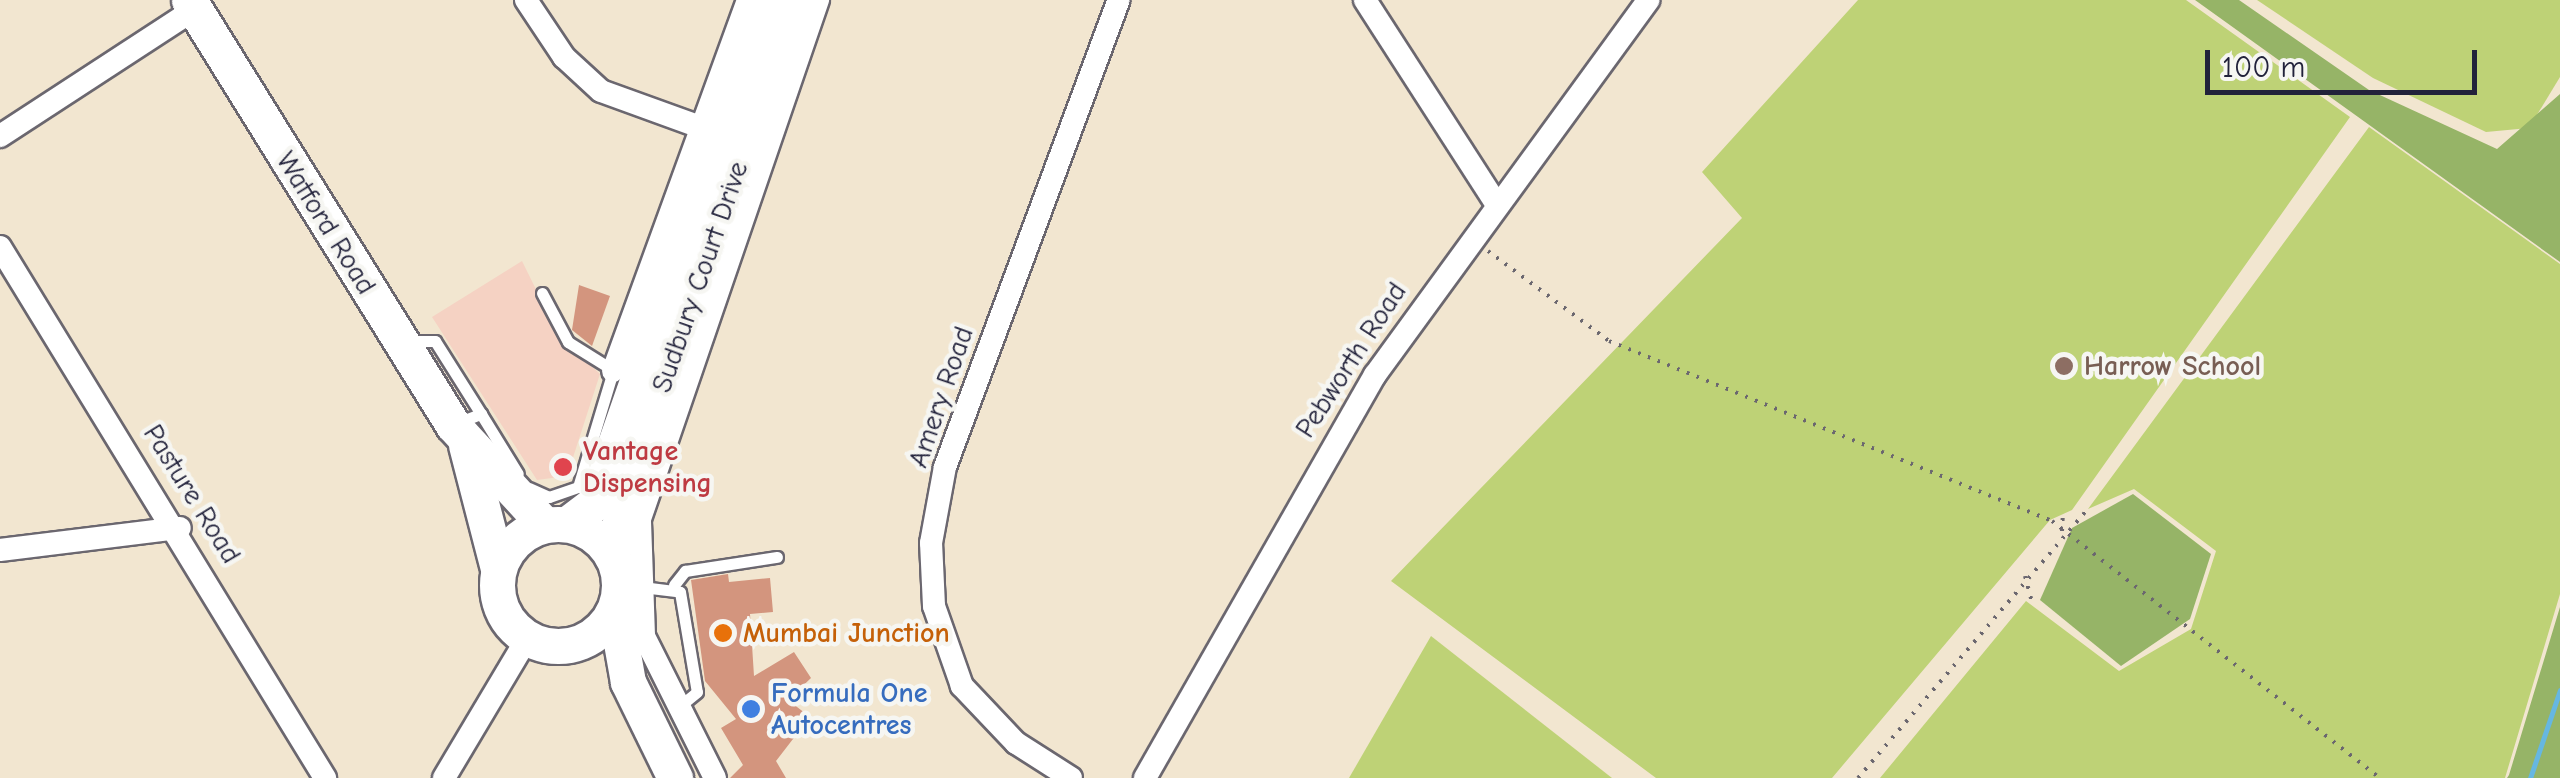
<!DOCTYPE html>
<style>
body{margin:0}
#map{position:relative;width:2560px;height:778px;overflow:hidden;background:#f2e6d0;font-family:"Comic Neue",sans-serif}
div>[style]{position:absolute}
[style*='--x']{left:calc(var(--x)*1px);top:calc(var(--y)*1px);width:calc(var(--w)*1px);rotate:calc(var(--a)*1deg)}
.built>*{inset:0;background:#f5d2c3}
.green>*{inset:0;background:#bed276}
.forest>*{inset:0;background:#96b467}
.stream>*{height:5px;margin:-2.5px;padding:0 2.5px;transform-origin:2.5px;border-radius:2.5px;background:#66b7e1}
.building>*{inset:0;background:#d3957e}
.path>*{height:4px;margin-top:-2px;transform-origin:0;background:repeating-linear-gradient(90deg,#6b676f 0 2.5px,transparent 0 10.5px)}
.roads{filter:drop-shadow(2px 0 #6b676f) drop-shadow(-2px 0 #6b676f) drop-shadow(0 2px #6b676f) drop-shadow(0 -2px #6b676f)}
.service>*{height:11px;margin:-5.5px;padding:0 5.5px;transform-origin:5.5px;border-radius:5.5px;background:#fff}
.minor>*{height:22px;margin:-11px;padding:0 11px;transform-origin:11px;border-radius:11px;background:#fff}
.primary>*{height:35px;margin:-17.5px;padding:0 17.5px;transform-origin:17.5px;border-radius:17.5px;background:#fff}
.primary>.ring{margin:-17.5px;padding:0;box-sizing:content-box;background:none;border:35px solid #fff;border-radius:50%}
.dots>*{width:28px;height:28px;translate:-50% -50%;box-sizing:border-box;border:5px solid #f6f6f2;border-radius:50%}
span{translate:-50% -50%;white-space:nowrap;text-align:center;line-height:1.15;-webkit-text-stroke:9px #f6f6f2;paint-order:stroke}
.street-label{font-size:28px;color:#22223b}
.education-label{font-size:28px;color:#785e54;font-weight:700}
.left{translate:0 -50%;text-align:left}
.health-label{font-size:28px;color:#be3a42;font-weight:700}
.food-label{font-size:28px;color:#c56008;font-weight:700}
.shop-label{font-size:28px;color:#366cbe;font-weight:700}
.scale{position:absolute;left:2205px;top:50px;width:272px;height:45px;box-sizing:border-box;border:5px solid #22223b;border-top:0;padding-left:12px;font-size:30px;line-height:35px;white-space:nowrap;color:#22223b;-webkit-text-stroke:8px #f6f6f2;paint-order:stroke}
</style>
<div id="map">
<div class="built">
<i style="clip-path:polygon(522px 261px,559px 336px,600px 374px,567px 476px,537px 480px,432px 317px)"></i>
</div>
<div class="green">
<i style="clip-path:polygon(1858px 0,2186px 0,2350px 117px,2072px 510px,2050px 520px,1832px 778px,1656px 778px,1391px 581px,1742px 218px,1702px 172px)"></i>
<i style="clip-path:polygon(2257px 0,2560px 0,2560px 77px,2529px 128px,2486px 132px,2373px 78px)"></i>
<i style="clip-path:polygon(2369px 127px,2560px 264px,2560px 594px,2505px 778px,1880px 778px,2026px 601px,2119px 671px,2191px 629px,2216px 551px,2134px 489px,2088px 509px)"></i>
<i style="clip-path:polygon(1431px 636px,1612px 778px,1349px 778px)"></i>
</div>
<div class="forest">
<i style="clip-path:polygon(2195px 0,2239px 0,2369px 90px,2497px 149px,2560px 94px,2560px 262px)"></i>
<i style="clip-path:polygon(2133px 494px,2211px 554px,2190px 619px,2121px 666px,2040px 600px,2072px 528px)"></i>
<i style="clip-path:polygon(2560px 607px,2560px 778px,2507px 778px,2509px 775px)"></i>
</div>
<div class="stream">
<i style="--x:2530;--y:778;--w:93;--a:-71.2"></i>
</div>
<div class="building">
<i style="clip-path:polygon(579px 285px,610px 296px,592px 346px,572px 330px)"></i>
<i style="clip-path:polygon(728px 574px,729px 582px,770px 578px,773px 612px,750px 614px,754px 676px,794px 652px,811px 678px,788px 700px,810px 717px,776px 761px,786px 778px,730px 778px,743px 765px,721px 728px,736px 719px,705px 681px,691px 580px)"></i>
</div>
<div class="path">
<i style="--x:1488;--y:251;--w:151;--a:36.6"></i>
<i style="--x:1609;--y:341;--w:478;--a:22.1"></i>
<i style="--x:2052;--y:521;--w:417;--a:38.1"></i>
<i style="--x:2062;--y:531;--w:17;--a:-87"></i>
<i style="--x:2025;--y:576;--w:28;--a:75"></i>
<i style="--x:1858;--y:778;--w:354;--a:-49.5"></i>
</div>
<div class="roads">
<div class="service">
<i style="--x:542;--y:293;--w:55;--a:62"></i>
<i style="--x:568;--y:342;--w:57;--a:32"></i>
<i style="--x:409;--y:341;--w:26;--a:0"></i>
<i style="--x:435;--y:341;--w:86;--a:57.8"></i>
<i style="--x:457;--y:423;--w:26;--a:-21"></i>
<i style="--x:481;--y:414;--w:70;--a:58.3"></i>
<i style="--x:529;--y:488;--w:22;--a:24"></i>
<i style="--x:549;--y:497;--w:31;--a:-19"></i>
<i style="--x:578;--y:487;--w:121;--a:-73.2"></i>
<i style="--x:674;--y:585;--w:18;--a:-52"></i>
<i style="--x:685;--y:571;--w:93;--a:-8.7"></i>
<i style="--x:642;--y:587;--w:38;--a:7"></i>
<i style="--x:680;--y:592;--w:101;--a:80.4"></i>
<i style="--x:697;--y:692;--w:27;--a:141"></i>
</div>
<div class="minor">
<i style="--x:526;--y:0;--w:69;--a:56.3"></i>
<i style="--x:564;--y:57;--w:50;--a:42.6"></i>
<i style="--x:601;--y:91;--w:109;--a:19.9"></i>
<i style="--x:1365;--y:0;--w:240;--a:57.2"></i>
<i style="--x:0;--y:136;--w:233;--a:-33.1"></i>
<i style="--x:0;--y:247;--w:623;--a:58.53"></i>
<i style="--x:613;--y:371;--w:395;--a:-70"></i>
<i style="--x:0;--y:550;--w:181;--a:-7"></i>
<i style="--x:444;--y:778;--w:162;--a:-59.2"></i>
<i style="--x:715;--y:778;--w:159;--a:-116.6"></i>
<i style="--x:644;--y:636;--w:117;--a:-92"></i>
<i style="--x:640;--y:519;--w:549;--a:-71.07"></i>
<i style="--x:1071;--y:778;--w:65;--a:-147.5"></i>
<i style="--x:1016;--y:743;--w:79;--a:-133.5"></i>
<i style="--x:962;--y:686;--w:85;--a:-109.3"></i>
<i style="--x:934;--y:606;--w:63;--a:-92.7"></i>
<i style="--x:931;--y:543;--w:77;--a:-79.6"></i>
<i style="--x:945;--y:467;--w:498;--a:-69.6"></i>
<i style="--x:1145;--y:778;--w:464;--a:-60.3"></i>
<i style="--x:1375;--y:375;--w:464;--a:-53.9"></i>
</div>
<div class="primary">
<i style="--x:189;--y:0;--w:500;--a:58.15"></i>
<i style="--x:453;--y:425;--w:136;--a:47.4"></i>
<i style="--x:466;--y:445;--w:128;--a:75.5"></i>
<i class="ring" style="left:497px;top:524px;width:87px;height:87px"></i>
<i style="--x:567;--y:524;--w:34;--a:-37"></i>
<i style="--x:594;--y:504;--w:534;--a:-70.75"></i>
<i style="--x:612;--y:556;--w:88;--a:-76.9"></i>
<i style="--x:632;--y:470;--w:498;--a:-70.8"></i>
<i style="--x:615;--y:609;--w:74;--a:79.9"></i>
<i style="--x:628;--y:682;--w:107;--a:63.9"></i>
</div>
</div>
<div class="dots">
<i style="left:2064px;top:366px;background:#8d6e63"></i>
<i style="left:563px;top:467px;background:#e0444e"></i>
<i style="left:723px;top:633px;background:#e8710a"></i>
<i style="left:751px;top:709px;background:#3f7fe0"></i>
</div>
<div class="street-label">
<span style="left:326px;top:223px;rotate:58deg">Watford Road</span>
<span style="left:700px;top:277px;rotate:-71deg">Sudbury Court Drive</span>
<span style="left:1351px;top:360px;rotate:-57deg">Pebworth Road</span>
<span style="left:941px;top:397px;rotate:-71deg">Amery Road</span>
<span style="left:192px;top:494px;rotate:58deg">Pasture Road</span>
</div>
<div class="education-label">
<span class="left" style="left:2084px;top:366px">Harrow School</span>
</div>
<div class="health-label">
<span class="left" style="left:583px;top:467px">Vantage<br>Dispensing</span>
</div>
<div class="food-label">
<span class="left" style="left:743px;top:633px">Mumbai Junction</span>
</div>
<div class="shop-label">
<span class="left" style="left:771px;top:709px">Formula One<br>Autocentres</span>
</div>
<div class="scale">100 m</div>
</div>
